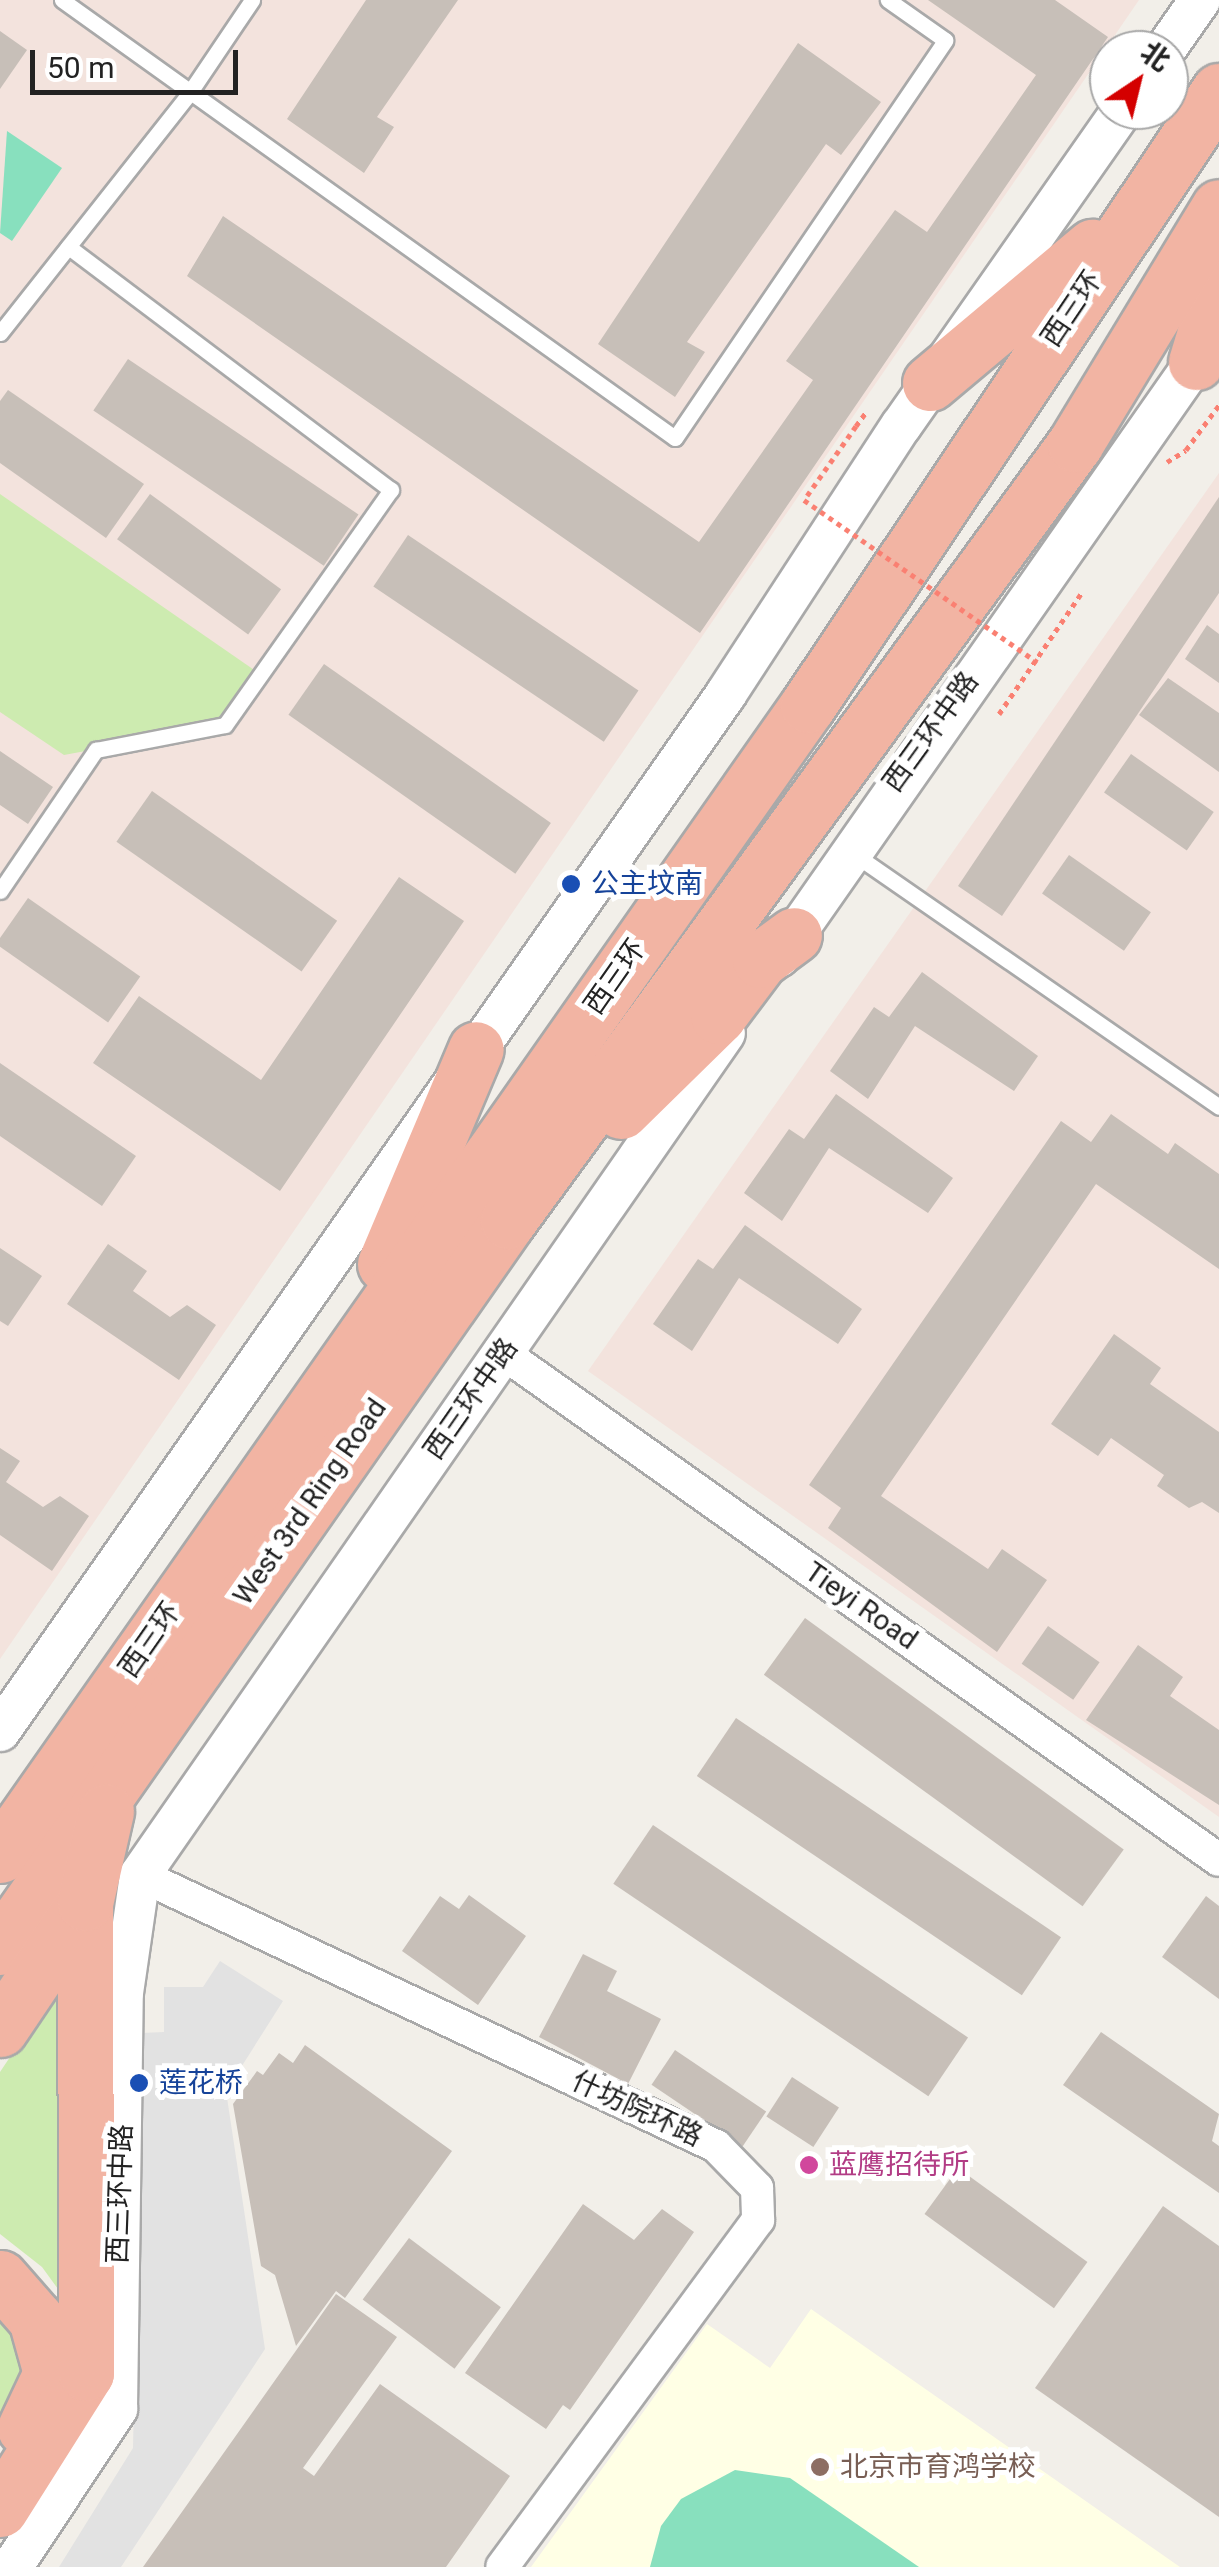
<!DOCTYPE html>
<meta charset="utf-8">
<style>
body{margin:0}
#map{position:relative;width:1219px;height:2567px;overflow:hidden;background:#f2efe9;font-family:Roboto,"Noto Sans SC",sans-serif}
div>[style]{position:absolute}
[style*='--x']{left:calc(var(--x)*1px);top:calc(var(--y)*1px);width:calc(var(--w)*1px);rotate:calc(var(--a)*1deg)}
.education>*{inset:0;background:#ffffe5}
.military>*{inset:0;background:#f3e3dd}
.grass>*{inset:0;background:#cdebb0}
.pitch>*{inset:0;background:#88e0be}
.parking>*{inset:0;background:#e2e2e2}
.building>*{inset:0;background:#c7bfb8;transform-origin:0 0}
.path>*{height:5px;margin-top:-2.5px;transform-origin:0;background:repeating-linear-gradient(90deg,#fa8072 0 5px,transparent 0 10px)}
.roads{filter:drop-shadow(2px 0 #a9a9a9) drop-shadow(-2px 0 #a9a9a9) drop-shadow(0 2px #a9a9a9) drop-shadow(0 -2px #a9a9a9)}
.service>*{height:15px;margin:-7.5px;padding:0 7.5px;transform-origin:7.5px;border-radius:7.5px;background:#fff}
.minor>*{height:32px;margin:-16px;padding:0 16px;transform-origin:16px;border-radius:16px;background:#fff}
.tertiary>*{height:40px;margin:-20px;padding:0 20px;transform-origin:20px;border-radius:20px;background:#fff}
.trunk>*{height:55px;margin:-27.5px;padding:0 27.5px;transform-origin:27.5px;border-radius:27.5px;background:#f2b4a3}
.path-bridge>*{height:5px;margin-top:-2.5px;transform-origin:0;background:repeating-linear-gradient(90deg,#fa8072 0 5px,transparent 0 10px)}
.dots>*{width:28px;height:28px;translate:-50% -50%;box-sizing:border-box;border:5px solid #fff;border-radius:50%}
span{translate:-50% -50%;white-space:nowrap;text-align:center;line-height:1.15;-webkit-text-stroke:10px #fff;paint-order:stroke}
.street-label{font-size:28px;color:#222}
.transit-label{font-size:28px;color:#164399}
.left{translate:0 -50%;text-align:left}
.hotel-label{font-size:28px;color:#b23c85}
.education-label{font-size:28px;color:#785e54}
.north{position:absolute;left:1089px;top:30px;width:100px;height:100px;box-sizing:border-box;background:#fff;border:2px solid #a7a7a7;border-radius:50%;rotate:35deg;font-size:28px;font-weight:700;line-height:40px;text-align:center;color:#222}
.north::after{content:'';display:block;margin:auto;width:35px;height:45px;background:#d40000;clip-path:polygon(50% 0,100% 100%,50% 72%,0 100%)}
.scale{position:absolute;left:30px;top:50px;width:208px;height:45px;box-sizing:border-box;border:5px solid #222;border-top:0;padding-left:12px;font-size:30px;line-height:35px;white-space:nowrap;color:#222;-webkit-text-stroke:8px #fff;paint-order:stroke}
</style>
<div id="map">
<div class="education">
<i style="clip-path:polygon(811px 2309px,1180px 2567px,531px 2567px,707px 2324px,770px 2368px)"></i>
</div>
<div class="military">
<i style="clip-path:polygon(0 0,1139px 0,0 1659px)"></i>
<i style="clip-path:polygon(1219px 473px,1219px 1817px,588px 1371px)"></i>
</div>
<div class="grass">
<i style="clip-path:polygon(0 494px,263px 676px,225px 725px,64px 755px,0 712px)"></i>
<i style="clip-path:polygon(63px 1978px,66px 2300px,42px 2267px,0 2234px,0 2072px)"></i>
<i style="clip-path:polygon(0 2301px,18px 2325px,32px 2397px,0 2442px)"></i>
</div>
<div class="pitch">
<i style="clip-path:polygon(7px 131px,62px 168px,12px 241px,0 233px)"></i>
<i style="clip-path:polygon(735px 2470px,790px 2478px,919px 2567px,650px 2567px,661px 2526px,681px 2499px)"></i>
</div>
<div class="parking">
<i style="clip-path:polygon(220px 1961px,283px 2001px,226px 2091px,265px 2349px,121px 2567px,59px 2567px,133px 2448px,141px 2033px,164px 2032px,164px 1987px,203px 1987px)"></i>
</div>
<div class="building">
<i style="clip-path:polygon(366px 0,458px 0,377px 117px,394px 127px,364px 173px,287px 119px)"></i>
<i style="clip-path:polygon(928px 0,1055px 0,1108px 37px,700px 633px,187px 276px,223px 216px,699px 542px,813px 380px,786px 361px,895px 210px,927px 232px,1036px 75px)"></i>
<i style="clip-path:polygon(0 31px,27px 50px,0 89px)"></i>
<i style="clip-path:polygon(798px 43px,881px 102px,841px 155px,826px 144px,687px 342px,705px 352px,675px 397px,598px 344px)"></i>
<i style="left:128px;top:359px;width:278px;height:62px;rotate:34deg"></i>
<i style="clip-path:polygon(8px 390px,144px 484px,106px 538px,0 463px,0 401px)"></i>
<i style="left:150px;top:494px;width:162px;height:56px;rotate:36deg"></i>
<i style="clip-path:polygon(1219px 497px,1219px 593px,1002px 916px,958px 886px)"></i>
<i style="left:408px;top:535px;width:278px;height:62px;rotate:34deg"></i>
<i style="clip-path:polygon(1207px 625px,1219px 634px,1219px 683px,1185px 659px)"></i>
<i style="left:324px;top:664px;width:277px;height:62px;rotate:35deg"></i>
<i style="clip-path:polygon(1168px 678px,1219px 713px,1219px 772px,1139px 715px)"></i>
<i style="clip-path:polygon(0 751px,53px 787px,28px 824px,0 805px)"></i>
<i style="left:1131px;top:754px;width:101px;height:47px;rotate:35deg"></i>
<i style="left:152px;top:791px;width:226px;height:62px;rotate:35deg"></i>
<i style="left:1069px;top:855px;width:100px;height:47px;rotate:35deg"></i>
<i style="clip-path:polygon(399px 877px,464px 921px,280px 1191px,93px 1063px,139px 996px,261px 1080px)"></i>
<i style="left:28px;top:898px;width:137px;height:56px;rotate:35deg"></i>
<i style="clip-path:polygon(922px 972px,1038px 1056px,1014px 1091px,915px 1026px,868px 1099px,830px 1071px,874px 1007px,889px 1017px)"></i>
<i style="clip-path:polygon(0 1063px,136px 1156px,102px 1206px,0 1136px)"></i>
<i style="clip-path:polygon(836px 1094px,953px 1178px,928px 1213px,829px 1148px,782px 1221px,744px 1193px,789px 1129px,804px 1139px)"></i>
<i style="clip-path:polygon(1111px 1114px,1168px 1154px,1175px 1143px,1219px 1174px,1219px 1269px,1096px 1184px,881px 1496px,988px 1569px,1002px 1549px,1047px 1580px,997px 1652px,828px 1528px,841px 1508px,809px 1485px,1061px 1121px,1091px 1142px)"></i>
<i style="clip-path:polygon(745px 1225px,862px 1309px,838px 1344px,739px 1278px,692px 1351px,653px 1324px,698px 1259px,713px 1269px)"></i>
<i style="clip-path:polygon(108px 1244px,147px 1271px,133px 1291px,170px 1317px,187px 1305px,216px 1325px,179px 1380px,67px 1304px)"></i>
<i style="clip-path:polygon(0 1248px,42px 1276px,8px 1326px,0 1321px)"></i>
<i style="clip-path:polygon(1114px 1334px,1161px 1368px,1150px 1384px,1219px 1432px,1219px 1513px,1202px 1502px,1189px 1508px,1157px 1486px,1164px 1475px,1111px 1438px,1098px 1456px,1051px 1424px)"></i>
<i style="clip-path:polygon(0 1448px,20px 1461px,6px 1482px,43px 1507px,60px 1496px,89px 1516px,52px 1571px,0 1535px)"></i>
<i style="left:805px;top:1618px;width:394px;height:70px;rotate:36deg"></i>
<i style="left:1048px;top:1626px;width:63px;height:46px;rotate:35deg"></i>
<i style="clip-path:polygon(1138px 1645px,1183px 1677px,1170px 1696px,1219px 1730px,1219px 1805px,1086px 1720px)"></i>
<i style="left:736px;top:1718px;width:392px;height:70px;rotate:34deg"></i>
<i style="left:653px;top:1825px;width:380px;height:71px;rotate:34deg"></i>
<i style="clip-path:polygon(469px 1895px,526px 1936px,478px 2005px,402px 1951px,440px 1896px,459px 1909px)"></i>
<i style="clip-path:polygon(1206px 1896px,1219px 1906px,1219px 1999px,1162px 1957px)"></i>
<i style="clip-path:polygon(583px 1954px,617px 1971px,607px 1991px,661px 2019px,628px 2084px,539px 2037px)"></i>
<i style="clip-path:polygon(1101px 2032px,1219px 2114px,1212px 2141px,1219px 2146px,1219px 2193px,1063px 2085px)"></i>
<i style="clip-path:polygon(305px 2045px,452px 2151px,345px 2298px,336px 2291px,296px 2346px,275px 2275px,261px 2266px,233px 2104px,257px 2071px,263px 2075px,279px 2053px,293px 2063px)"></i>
<i style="left:675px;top:2050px;width:110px;height:42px;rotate:34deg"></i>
<i style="left:792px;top:2077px;width:56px;height:47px;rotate:33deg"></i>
<i style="left:958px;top:2168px;width:160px;height:57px;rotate:36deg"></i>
<i style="clip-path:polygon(583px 2204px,634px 2240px,662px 2209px,694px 2232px,570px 2410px,563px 2405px,546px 2429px,465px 2373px)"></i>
<i style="clip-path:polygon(1163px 2206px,1219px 2246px,1219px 2517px,1035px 2388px)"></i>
<i style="left:409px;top:2238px;width:115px;height:77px;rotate:37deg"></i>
<i style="clip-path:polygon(336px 2294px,397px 2337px,303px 2468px,314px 2476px,380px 2384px,510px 2476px,446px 2567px,143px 2567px)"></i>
</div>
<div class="path">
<i style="--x:856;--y:426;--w:19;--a:-54"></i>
<i style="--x:1167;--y:462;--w:22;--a:-32"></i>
<i style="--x:1186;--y:450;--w:56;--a:-53.7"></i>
<i style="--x:999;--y:714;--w:149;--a:-55.7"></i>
</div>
<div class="roads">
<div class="service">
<i style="--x:62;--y:0;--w:753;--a:35.55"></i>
<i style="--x:675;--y:438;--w:481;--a:-55.8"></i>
<i style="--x:945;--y:40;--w:70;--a:-144.9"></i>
<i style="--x:0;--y:333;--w:307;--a:-51.7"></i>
<i style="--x:190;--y:92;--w:111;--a:-56"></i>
<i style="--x:854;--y:854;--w:444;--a:34.7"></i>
<i style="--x:0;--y:891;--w:171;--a:-55.8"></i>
<i style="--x:96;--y:750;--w:131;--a:-11"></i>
<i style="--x:225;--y:725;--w:288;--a:-54.8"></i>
<i style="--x:391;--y:490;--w:404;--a:-143"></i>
</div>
<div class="minor">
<i style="--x:503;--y:1353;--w:877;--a:35.3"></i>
<i style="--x:140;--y:1875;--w:637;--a:25.2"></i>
<i style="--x:716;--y:2146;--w:59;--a:45.7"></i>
<i style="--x:757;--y:2188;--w:32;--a:88"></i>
<i style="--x:758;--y:2220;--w:431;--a:126.4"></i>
</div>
<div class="tertiary">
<i style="--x:1165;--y:50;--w:61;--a:-55"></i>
<i style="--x:779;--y:957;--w:752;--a:-55.02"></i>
<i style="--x:0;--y:1731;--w:1266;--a:-55"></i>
<i style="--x:726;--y:694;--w:320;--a:-56.9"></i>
<i style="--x:901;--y:426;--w:386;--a:-55"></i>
<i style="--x:12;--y:2567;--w:190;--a:-56.4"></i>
<i style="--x:117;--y:2409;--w:416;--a:-89.2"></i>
<i style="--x:123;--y:1993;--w:119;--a:-81.8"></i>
<i style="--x:140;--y:1875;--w:1025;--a:-55.21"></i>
</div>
<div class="trunk">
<i style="--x:1196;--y:362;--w:78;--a:-73"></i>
<i style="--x:930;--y:383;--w:212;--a:-40"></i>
<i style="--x:621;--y:1111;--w:136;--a:-44.4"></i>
<i style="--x:718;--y:1016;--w:70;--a:-53.1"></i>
<i style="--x:760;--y:960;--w:42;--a:-36.3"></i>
<i style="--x:385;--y:1264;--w:233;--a:-67.1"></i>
<i style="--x:0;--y:1855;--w:1405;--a:-54.91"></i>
<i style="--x:808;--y:705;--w:739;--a:-56.2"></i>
<i style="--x:0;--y:1947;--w:886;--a:-55.02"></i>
<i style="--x:508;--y:1221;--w:962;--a:-53.88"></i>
<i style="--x:1075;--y:444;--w:277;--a:-58.7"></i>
<i style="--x:0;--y:2029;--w:152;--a:-56"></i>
<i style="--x:0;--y:2278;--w:55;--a:48.7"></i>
<i style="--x:36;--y:2319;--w:56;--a:74.5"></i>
<i style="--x:51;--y:2373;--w:61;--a:115.3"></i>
<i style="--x:0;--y:2509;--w:161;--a:-57.7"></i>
<i style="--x:86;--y:2373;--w:470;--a:-90.1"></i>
<i style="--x:85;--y:1903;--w:94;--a:-77.1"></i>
</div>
</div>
<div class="path-bridge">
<i style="--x:856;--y:426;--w:90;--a:125.1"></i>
<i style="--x:804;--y:500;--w:284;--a:34.8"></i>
</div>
<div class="dots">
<i style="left:571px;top:884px;background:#1a4fb4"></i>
<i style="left:139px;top:2083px;background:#1a4fb4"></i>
<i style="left:809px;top:2165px;background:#d1479c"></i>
<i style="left:820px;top:2467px;background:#8d6e63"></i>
</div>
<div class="street-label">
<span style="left:1072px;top:309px;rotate:-56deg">西三环</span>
<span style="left:931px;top:732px;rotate:-54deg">西三环中路</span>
<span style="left:615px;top:977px;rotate:-55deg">西三环</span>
<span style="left:471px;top:1399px;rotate:-55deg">西三环中路</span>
<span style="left:310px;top:1502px;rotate:-55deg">West 3rd Ring Road</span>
<span style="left:861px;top:1606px;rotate:35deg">Tieyi Road</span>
<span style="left:150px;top:1640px;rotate:-55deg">西三环</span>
<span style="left:637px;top:2109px;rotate:25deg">什坊院环路</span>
<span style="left:120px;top:2194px;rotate:-88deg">西三环中路</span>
</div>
<div class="transit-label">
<span class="left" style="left:591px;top:884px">公主坟南</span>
<span class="left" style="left:159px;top:2083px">莲花桥</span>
</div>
<div class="hotel-label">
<span class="left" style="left:829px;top:2165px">蓝鹰招待所</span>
</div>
<div class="education-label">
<span class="left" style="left:840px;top:2467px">北京市育鸿学校</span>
</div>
<div class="north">北</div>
<div class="scale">50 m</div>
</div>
